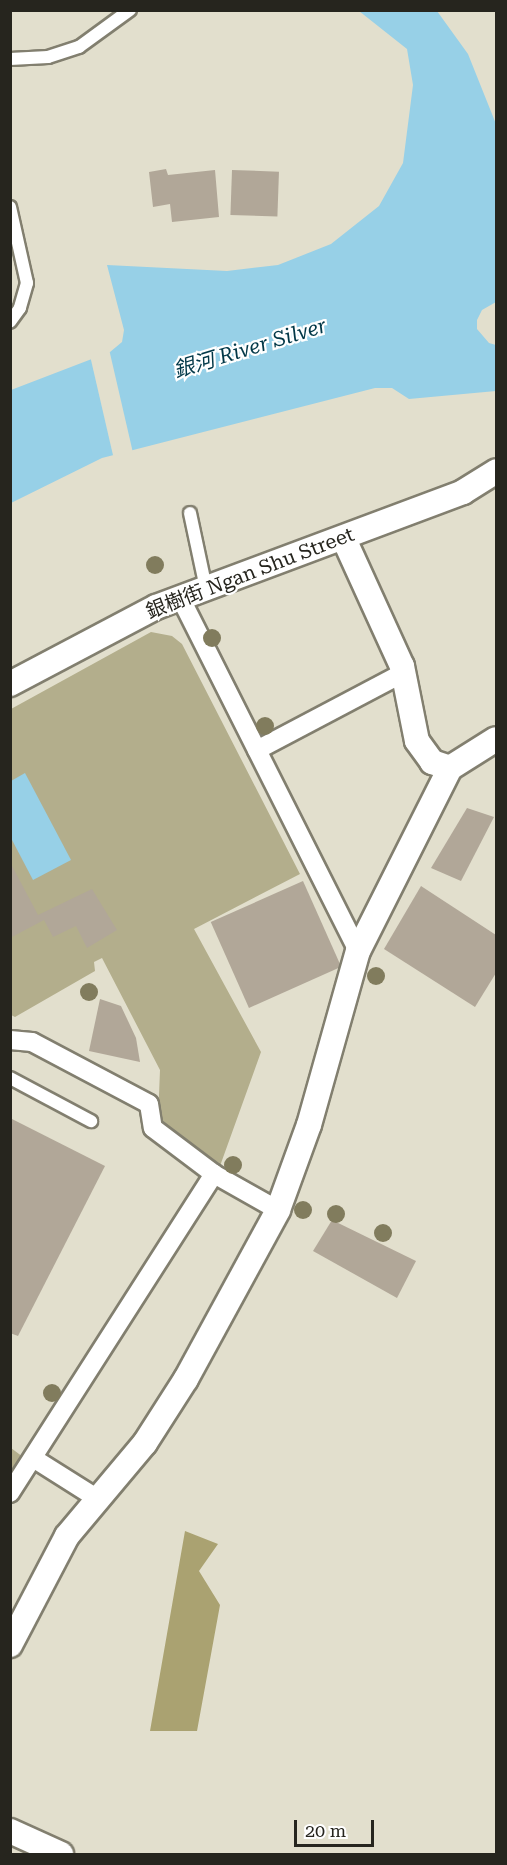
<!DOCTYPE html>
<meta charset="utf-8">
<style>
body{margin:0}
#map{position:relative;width:507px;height:1865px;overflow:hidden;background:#e2dfcd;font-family:"Roboto Serif","Noto Sans TC",serif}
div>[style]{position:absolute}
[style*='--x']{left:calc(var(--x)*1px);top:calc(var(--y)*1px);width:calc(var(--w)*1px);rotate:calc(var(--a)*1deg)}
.green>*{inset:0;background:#b3ae8c}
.forest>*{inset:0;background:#aaa271}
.water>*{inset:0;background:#97d0e7}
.pier>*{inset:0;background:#e2dfcd;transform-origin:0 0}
.building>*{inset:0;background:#b1a798;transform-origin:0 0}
.roads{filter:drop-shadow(2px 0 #827f6f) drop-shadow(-2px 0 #827f6f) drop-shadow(0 2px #827f6f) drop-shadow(0 -2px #827f6f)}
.service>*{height:12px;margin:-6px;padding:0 6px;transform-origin:6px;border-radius:6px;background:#fff}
.pedestrian>*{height:18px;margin:-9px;padding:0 9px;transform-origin:9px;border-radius:9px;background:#fff}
.minor>*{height:24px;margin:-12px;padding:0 12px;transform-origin:12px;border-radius:12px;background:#fff}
.trees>*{width:18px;height:18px;margin:-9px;border-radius:50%;background:#817c5d}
span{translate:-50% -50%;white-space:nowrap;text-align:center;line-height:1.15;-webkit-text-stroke:4.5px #fff;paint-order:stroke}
.street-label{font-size:20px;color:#26251e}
.water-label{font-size:21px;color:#023848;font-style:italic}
.frame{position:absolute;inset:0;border:12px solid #26251e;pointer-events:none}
.scale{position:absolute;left:294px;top:1820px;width:80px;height:27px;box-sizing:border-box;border:3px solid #26251e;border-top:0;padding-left:8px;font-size:18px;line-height:21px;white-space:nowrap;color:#26251e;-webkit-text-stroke:4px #fff;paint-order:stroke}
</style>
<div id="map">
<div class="green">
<i style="clip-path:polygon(151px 632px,172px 636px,182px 644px,300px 874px,194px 929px,261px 1052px,220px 1166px,158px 1120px,160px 1070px,102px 958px,94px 962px,95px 971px,15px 1017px,11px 1015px,11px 709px)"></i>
<i style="clip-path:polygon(11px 1448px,23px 1457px,11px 1476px)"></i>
</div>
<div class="forest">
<i style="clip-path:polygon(185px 1531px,218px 1544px,199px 1571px,220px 1605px,197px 1731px,150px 1731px)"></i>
</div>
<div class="water">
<i style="clip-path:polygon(359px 11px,437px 11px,468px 54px,496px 124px,496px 302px,482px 310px,477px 320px,477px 329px,489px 343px,496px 345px,496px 391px,409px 399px,392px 388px,375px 388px,102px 458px,11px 503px,11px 390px,110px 352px,122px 342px,124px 330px,107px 265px,227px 271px,278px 265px,331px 244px,379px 206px,403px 163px,413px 85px,407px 49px)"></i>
<i style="clip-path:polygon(25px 773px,71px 860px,33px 880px,11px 838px,11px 781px)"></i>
</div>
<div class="pier">
<i style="left:109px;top:349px;width:106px;height:20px;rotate:77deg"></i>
</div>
<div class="building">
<i style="clip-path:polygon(166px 169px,168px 175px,215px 170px,219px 217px,172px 222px,170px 204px,153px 207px,149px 172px)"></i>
<i style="left:232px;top:170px;width:47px;height:45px;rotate:2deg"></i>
<i style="clip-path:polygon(467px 808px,494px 817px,461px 881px,431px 868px)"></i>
<i style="clip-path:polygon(10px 862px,38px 915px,92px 889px,117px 930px,87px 948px,76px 926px,53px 937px,44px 920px,10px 938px)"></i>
<i style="left:303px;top:881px;width:94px;height:101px;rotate:66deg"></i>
<i style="clip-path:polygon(421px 886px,496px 935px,496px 973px,475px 1007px,384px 949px)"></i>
<i style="clip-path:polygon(100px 999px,121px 1006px,136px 1038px,140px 1062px,89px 1051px)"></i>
<i style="clip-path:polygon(10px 1118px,105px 1166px,18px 1336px,10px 1333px)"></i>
<i style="clip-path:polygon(332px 1220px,416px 1261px,397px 1298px,313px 1251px)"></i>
</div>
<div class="roads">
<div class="service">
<i style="--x:10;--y:59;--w:38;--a:-3"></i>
<i style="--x:48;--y:57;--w:33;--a:-18"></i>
<i style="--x:79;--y:47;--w:63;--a:-36"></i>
<i style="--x:10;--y:207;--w:78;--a:77.4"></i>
<i style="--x:27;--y:283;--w:26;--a:106"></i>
<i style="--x:20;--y:308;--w:17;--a:126"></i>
<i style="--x:190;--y:513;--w:77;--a:78"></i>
<i style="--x:10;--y:1078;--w:92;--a:28"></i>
</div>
<div class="pedestrian">
<i style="--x:180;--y:597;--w:396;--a:63.3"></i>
<i style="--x:257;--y:750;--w:165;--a:-27.8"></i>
<i style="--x:10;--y:1040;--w:22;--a:5"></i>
<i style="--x:32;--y:1042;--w:132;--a:27.9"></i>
<i style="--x:149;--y:1104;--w:24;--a:81"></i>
<i style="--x:153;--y:1128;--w:76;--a:37"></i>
<i style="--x:214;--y:1174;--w:73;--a:29.4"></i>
<i style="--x:33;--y:1458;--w:77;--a:32.2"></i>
<i style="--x:10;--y:1493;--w:379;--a:-57.4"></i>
</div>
<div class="minor">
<i style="--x:344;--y:539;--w:140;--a:65.5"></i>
<i style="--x:402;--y:666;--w:76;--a:78.7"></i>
<i style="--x:417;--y:741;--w:26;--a:54"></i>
<i style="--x:432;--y:762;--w:19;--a:18"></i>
<i style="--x:10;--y:684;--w:165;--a:-27.8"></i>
<i style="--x:156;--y:607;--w:328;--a:-20.5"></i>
<i style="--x:463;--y:492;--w:39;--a:-32"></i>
<i style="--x:10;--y:1645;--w:123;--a:-62.4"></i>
<i style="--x:67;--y:1536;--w:121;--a:-50"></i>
<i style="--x:145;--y:1443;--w:76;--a:-57.4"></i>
<i style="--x:186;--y:1379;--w:192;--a:-61.4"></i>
<i style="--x:278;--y:1210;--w:90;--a:-70"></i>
<i style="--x:309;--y:1125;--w:181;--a:-74.3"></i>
<i style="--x:358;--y:951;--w:205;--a:-63.3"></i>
<i style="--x:450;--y:768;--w:54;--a:-32.2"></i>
<i style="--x:10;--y:1831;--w:56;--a:24.3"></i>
</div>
</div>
<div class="trees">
<i style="left:155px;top:565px"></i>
<i style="left:212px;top:638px"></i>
<i style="left:265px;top:726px"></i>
<i style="left:376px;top:976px"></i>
<i style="left:89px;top:992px"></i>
<i style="left:233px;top:1165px"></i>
<i style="left:303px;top:1210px"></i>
<i style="left:336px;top:1214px"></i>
<i style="left:383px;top:1233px"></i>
<i style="left:52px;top:1393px"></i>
</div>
<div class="street-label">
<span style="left:250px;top:573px;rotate:-21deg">銀樹街 Ngan Shu Street</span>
</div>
<div class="water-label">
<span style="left:250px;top:348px;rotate:-17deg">銀河 River Silver</span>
</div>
<div class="frame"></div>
<div class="scale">20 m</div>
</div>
